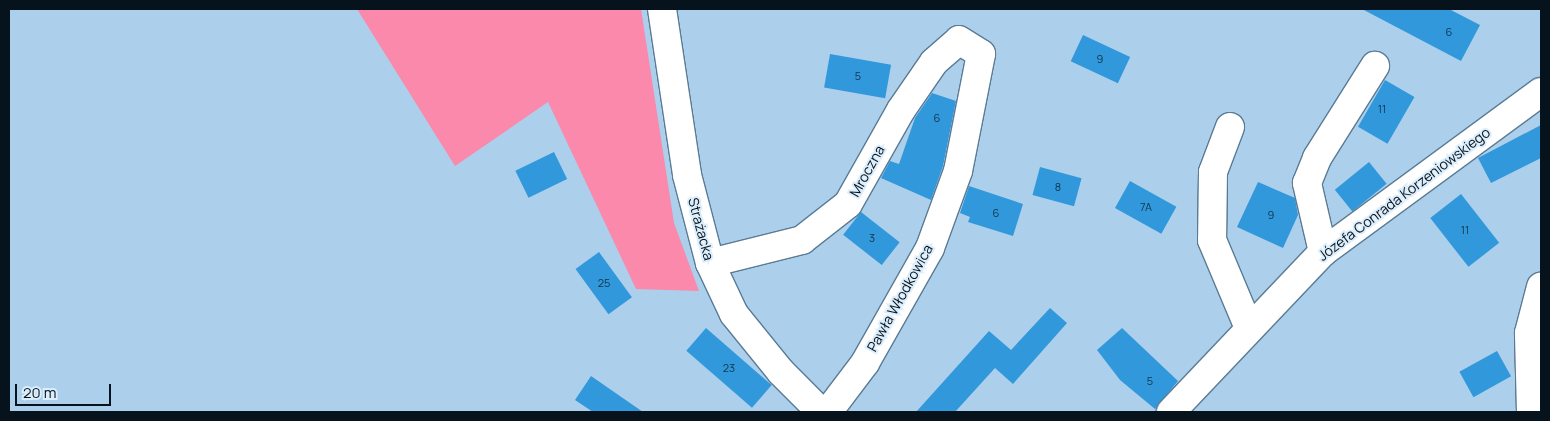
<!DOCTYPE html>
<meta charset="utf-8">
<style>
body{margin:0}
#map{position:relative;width:1550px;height:421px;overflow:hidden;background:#accfec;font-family:Manrope,sans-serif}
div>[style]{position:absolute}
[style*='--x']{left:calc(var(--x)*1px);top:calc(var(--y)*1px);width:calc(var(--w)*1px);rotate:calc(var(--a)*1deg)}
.green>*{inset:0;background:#fa89ab}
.building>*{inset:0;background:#3198db;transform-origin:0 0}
.roads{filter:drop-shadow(1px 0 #5a7b94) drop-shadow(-1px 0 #5a7b94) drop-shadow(0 1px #5a7b94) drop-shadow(0 -1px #5a7b94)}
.minor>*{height:28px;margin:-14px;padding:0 14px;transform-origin:14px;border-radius:14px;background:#fff}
span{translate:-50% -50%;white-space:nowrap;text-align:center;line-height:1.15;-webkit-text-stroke:4px #dceefc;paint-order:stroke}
.number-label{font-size:11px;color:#11344c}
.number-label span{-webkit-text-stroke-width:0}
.street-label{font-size:14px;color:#06131c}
.frame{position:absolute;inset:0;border:10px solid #06131c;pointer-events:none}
.scale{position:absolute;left:15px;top:384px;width:96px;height:22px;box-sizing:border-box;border:2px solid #06131c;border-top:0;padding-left:6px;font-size:15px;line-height:18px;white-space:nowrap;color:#06131c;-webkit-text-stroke:4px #dceefc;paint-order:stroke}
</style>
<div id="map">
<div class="green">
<i style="clip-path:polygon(357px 9px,641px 9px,674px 223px,699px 291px,636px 289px,548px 102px,455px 166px)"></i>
</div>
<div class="building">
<i style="clip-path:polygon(1362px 9px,1449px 9px,1480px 25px,1461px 61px)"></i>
<i style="left:1083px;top:35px;width:52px;height:29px;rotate:25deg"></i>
<i style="left:830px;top:54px;width:62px;height:34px;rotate:10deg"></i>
<i style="left:1385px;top:80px;width:34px;height:54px;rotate:30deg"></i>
<i style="clip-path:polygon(932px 93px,956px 101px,943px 166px,931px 200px,881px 178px,890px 161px,899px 164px,915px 118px)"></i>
<i style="clip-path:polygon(1541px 125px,1541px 158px,1491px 183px,1478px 158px)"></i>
<i style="left:554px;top:152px;width:30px;height:43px;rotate:64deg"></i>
<i style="left:1369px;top:162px;width:28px;height:44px;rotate:51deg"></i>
<i style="left:1040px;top:167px;width:43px;height:29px;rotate:15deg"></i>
<i style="left:1130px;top:181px;width:53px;height:31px;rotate:29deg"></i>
<i style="clip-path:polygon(1258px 182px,1295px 198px,1298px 215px,1283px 248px,1237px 227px)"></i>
<i style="clip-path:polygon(969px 186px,1023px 204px,1013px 236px,968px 222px,970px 217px,960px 213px)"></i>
<i style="left:1461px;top:194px;width:62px;height:39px;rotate:52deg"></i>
<i style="left:861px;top:212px;width:49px;height:29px;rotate:38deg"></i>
<i style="left:599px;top:252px;width:56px;height:29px;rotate:54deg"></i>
<i style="clip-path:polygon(1050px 308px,1067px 323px,1013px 384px,995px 368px,955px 412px,916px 412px,989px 331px,1011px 350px)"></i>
<i style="left:706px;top:328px;width:87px;height:30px;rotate:41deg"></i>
<i style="clip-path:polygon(1122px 328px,1178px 381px,1155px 409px,1120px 380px,1097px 350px)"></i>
<i style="left:1497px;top:351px;width:29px;height:43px;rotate:61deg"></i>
<i style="clip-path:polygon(591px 376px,643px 412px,593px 412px,575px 400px)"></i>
</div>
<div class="roads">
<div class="minor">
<i style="--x:662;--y:9;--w:168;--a:81.4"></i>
<i style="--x:687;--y:175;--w:91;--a:75.4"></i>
<i style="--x:710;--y:263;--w:56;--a:64.8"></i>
<i style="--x:734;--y:314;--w:75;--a:51"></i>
<i style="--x:781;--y:372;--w:57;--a:45"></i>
<i style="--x:1230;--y:127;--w:48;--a:110.7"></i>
<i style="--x:1213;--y:172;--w:68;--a:90.8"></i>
<i style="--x:1212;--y:240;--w:95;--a:67.2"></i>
<i style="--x:1323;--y:252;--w:71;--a:-103.1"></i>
<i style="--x:1307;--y:183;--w:27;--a:-68"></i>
<i style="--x:1317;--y:158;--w:109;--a:-57.8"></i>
<i style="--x:710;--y:263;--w:95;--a:-14"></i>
<i style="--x:802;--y:240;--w:58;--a:-38"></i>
<i style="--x:848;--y:204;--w:108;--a:-60.6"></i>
<i style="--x:901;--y:110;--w:58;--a:-55.5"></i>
<i style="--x:934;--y:62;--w:33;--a:-41"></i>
<i style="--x:959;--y:40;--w:26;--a:32"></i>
<i style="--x:981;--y:54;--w:119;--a:101.1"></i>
<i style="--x:958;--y:171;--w:82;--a:110"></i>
<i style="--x:930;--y:248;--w:132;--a:119.5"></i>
<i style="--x:865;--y:363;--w:61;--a:127.1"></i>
<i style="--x:1171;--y:412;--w:221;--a:-46.5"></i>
<i style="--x:1323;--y:252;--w:270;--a:-36.3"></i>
<i style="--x:1531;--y:412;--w:79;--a:-91.5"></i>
<i style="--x:1529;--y:333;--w:48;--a:-75.4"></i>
</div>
</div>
<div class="number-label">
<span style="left:1449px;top:32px">6</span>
<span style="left:1100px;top:59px">9</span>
<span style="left:858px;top:76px">5</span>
<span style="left:1382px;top:109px">11</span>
<span style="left:937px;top:118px">6</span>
<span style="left:1058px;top:187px">8</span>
<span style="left:1146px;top:207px">7A</span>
<span style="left:996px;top:213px">6</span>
<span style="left:1271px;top:215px">9</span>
<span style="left:1465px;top:230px">11</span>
<span style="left:872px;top:238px">3</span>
<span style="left:604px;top:283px">25</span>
<span style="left:729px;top:368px">23</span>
<span style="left:1150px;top:381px">5</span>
</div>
<div class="street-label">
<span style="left:867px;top:171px;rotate:-61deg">Mroczna</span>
<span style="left:1404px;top:194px;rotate:-37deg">Józefa Conrada Korzeniowskiego</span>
<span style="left:701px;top:229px;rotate:75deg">Strażacka</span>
<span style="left:900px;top:298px;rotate:-61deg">Pawła Włodkowica</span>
</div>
<div class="frame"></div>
<div class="scale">20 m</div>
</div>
